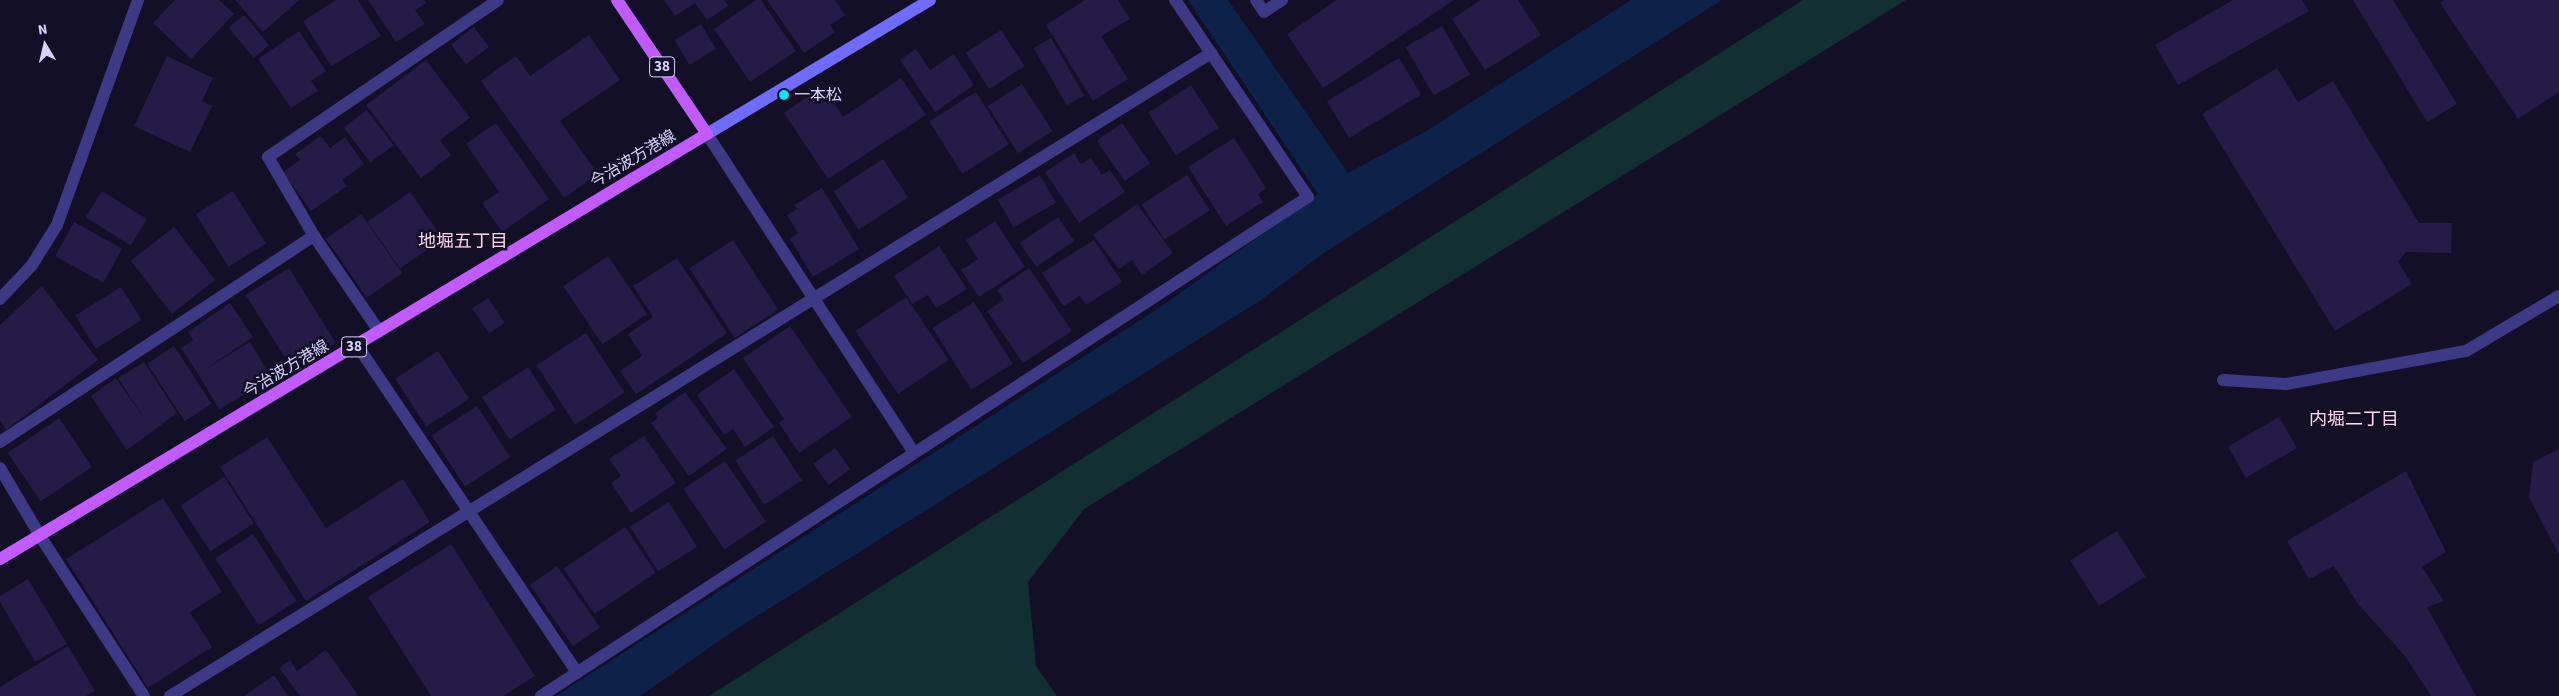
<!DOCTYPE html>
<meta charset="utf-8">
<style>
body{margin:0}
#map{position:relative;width:2559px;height:696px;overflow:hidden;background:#130f26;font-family:"Source Sans 3","Noto Sans JP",sans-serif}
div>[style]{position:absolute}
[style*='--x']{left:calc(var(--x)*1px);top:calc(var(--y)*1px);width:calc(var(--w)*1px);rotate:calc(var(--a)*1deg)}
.green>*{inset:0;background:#12302f}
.water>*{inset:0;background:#0c2248}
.building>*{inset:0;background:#241b47;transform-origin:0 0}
.street>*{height:12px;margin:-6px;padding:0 6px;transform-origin:6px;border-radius:6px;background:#3d3a85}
.secondary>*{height:12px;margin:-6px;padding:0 6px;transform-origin:6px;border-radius:6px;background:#6f6bff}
.primary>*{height:12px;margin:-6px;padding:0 6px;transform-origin:6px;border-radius:6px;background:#c25bff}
.dots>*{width:14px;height:14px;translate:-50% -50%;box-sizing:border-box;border:2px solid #130f26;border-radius:50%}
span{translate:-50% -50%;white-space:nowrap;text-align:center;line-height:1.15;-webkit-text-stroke:5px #130f26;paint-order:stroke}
.shield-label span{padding:1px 4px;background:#130f26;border:1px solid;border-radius:4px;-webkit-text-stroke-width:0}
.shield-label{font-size:15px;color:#d9d4ff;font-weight:700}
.poi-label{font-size:16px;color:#d9d4ff}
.left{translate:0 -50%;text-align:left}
.street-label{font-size:16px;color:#d9d4ff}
.neighbourhood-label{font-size:18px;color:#ffd6f0}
.north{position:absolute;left:20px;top:20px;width:50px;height:50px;-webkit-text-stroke:4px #130f26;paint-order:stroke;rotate:351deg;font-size:14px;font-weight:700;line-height:20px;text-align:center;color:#d9d4ff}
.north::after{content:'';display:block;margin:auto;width:18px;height:22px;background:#d9d4ff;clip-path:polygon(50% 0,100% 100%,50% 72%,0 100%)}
</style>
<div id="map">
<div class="green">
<i style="clip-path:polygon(1803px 0,1906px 0,1084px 509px,1028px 582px,1036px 666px,1057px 696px,709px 696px)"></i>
</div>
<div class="water">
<i style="clip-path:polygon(1188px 0,1228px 0,1348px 173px,1428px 130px,1631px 0,1722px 0,1325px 252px,1261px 300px,735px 630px,640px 696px,556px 696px,1159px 308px,1318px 194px)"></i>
</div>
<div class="building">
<i style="clip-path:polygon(175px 0,219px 0,234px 14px,191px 59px,153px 23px)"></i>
<i style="clip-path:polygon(235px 0,299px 0,263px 32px)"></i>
<i style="clip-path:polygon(336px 0,358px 0,381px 36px,331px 66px,303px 21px)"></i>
<i style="clip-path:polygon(368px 0,424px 0,426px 3px,415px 10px,425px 24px,396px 42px)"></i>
<i style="clip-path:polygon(664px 0,724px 0,728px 6px,707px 20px,695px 3px,675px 16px)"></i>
<i style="clip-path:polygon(756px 0,761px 0,796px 51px,750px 82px,714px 29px)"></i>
<i style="clip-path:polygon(767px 0,835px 0,845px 15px,830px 25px,835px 32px,804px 53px)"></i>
<i style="clip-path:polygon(1085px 0,1118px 0,1130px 19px,1101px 36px,1128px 79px,1093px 101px,1046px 25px)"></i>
<i style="clip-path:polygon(1337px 0,1454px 0,1323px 88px,1287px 34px)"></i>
<i style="clip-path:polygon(1481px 0,1518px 0,1541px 35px,1485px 70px,1452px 19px)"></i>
<i style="clip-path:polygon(2233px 0,2302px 0,2309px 11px,2178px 85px,2155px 45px)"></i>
<i style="clip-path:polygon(2353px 0,2393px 0,2457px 104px,2427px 122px)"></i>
<i style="clip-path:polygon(2444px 0,2559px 0,2559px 92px,2518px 119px,2440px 3px)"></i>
<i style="left:244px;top:15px;width:39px;height:20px;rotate:50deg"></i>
<i style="left:701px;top:24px;width:29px;height:31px;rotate:59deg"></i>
<i style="left:1442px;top:26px;width:56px;height:42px;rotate:60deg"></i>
<i style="left:474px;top:27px;width:25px;height:29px;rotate:53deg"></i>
<i style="left:1001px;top:30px;width:43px;height:42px;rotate:57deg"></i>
<i style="clip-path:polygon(299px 31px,326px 71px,311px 81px,318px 91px,291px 108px,258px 59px)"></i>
<i style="clip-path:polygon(589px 35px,620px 80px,560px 121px,598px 174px,564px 198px,481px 81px,516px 56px,530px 76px)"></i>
<i style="left:1051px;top:38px;width:66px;height:20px;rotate:60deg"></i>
<i style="clip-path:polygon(916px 49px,930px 70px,954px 54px,974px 85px,935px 112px,900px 60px)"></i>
<i style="clip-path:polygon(167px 56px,213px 78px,202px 101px,212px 106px,190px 152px,134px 126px)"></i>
<i style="left:1399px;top:58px;width:43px;height:84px;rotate:59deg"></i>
<i style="clip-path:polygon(426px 60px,470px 118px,440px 140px,451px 155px,421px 178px,366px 105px)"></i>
<i style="clip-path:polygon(2277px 68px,2298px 102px,2333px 81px,2419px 223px,2452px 223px,2451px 253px,2406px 252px,2398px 262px,2412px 284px,2335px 331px,2202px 114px)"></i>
<i style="clip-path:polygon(901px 78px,926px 115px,828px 179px,784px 113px,823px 86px,843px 117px)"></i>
<i style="left:1022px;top:84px;width:56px;height:41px;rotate:57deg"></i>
<i style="left:1191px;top:85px;width:51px;height:51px;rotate:57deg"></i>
<i style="left:976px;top:92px;width:62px;height:55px;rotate:58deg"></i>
<i style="left:367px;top:110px;width:44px;height:29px;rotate:53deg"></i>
<i style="clip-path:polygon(496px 123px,549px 199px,502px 232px,482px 203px,499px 192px,466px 144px)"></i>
<i style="left:1122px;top:123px;width:49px;height:31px;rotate:55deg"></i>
<i style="clip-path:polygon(321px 136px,330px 148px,345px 137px,364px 164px,342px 180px,347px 186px,311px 211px,283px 172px,300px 160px,295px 154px)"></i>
<i style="clip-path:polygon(1234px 138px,1266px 188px,1258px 194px,1263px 202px,1226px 226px,1188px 167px)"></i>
<i style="clip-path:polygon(1074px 153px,1081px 164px,1091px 158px,1102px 175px,1110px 170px,1125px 192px,1079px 223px,1045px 172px)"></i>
<i style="left:883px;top:159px;width:46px;height:59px;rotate:57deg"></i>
<i style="left:1040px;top:175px;width:32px;height:49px;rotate:60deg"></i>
<i style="left:1187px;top:175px;width:42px;height:54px;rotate:57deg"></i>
<i style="clip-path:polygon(822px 188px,859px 249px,813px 277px,790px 239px,798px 233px,787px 215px,797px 209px,794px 205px)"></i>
<i style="left:102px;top:191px;width:53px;height:31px;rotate:32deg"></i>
<i style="left:233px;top:191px;width:62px;height:44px;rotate:58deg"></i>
<i style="left:410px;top:192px;width:57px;height:52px;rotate:55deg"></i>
<i style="clip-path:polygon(1137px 204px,1173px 253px,1142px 275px,1132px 260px,1119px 269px,1093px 235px)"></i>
<i style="left:361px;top:214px;width:72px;height:43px;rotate:55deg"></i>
<i style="left:1058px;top:217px;width:29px;height:46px;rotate:56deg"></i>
<i style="clip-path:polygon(995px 221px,1025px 267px,979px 297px,961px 270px,978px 259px,966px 240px)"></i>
<i style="left:74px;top:222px;width:55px;height:39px;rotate:29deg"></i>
<i style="left:174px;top:227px;width:67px;height:55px;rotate:52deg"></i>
<i style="left:733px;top:240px;width:83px;height:52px;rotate:57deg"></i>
<i style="clip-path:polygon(1094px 240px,1122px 282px,1086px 305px,1080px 296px,1063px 306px,1042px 273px)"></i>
<i style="clip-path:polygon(939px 246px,967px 289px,936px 308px,928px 295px,912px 304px,894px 276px)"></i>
<i style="left:608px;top:256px;width:70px;height:54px;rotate:56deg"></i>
<i style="clip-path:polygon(677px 258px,727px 333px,636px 394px,620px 371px,642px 356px,628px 334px,653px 317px,633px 286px)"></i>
<i style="left:289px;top:268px;width:88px;height:51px;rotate:58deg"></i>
<i style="clip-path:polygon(1029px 268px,1072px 331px,1023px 363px,987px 311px,1004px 300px,997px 290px)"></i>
<i style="clip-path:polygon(42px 286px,98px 360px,6px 430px,0 420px,0 325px)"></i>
<i style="left:121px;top:287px;width:39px;height:54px;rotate:58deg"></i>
<i style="left:906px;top:297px;width:76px;height:61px;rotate:56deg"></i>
<i style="left:488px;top:298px;width:30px;height:19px;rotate:56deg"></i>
<i style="left:974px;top:302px;width:73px;height:49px;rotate:58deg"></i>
<i style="clip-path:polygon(230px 303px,253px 337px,198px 374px,181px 348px,193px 340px,188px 332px)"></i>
<i style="clip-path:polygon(790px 326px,852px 417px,799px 453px,779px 423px,784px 419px,743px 358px)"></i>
<i style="left:586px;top:333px;width:71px;height:59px;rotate:57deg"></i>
<i style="left:250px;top:342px;width:42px;height:61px;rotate:59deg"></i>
<i style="left:174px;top:346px;width:69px;height:32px;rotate:57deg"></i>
<i style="left:438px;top:351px;width:57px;height:51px;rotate:57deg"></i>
<i style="clip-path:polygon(144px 362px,177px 413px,127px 450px,91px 396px,116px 378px,145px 420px,118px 378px)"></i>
<i style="left:528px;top:367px;width:51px;height:55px;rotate:57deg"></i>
<i style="clip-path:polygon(734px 369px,774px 427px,745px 447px,733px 429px,724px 435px,697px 395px)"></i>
<i style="clip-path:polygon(685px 392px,727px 449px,689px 476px,651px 423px,658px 418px,655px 413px)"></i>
<i style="left:477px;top:406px;width:61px;height:54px;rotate:57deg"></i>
<i style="left:2279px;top:417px;width:36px;height:59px;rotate:60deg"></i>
<i style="left:59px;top:418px;width:59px;height:62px;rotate:56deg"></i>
<i style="clip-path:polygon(644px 436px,676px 483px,631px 513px,611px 483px,621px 476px,609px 459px)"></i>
<i style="left:773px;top:436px;width:53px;height:45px;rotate:57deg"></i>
<i style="clip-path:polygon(267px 437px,326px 528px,403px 479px,430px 522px,306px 601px,220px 467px)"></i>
<i style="left:835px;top:448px;width:26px;height:27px;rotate:54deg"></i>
<i style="clip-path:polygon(2559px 449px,2559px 555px,2529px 497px,2533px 462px)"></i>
<i style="left:725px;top:461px;width:73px;height:50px;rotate:56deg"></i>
<i style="clip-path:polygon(2406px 471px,2446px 552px,2422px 567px,2444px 601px,2427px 607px,2476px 696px,2431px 696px,2405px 656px,2358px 604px,2334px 566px,2309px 579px,2287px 541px)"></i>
<i style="left:224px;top:477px;width:55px;height:52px;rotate:57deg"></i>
<i style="clip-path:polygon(163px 498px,222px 592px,190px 612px,212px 647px,148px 688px,66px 559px)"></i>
<i style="left:669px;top:502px;width:53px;height:46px;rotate:58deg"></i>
<i style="left:625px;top:527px;width:55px;height:74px;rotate:56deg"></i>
<i style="left:2117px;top:531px;width:54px;height:55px;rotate:58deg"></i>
<i style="left:253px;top:534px;width:80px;height:45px;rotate:57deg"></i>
<i style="clip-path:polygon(451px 544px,535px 676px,503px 696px,431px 696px,368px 597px)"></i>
<i style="left:557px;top:566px;width:75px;height:33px;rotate:55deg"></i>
<i style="clip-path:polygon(28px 579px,67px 644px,35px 662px,0 602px,0 596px)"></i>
<i style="clip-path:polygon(68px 646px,95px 691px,86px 696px,0 696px,0 687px)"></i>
<i style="clip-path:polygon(326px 650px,358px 695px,356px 696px,300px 696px,279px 668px,290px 660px,297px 671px)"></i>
<i style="clip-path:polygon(274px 675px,288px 696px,244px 696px)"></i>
</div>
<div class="street">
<i style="--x:1256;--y:0;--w:14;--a:56"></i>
<i style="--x:1264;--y:12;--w:22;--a:-34"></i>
<i style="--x:707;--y:134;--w:380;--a:57"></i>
<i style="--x:0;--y:299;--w:47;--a:-46.7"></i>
<i style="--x:32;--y:265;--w:47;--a:-58"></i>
<i style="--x:57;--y:225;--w:239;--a:-70.2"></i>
<i style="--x:379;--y:331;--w:115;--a:-124.4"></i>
<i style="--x:314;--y:236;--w:91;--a:-120.2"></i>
<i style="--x:268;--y:157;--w:278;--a:-34.3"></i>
<i style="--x:357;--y:345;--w:395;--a:56.1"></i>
<i style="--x:2223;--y:380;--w:63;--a:3.6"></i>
<i style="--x:2286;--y:384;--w:183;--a:-10.4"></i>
<i style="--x:2466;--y:351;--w:108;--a:-30.6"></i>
<i style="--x:0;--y:442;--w:376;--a:-33.3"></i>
<i style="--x:0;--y:468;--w:79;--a:59.5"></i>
<i style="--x:40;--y:536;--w:191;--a:57"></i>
<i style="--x:170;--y:696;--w:1224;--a:-31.7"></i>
<i style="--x:541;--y:696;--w:915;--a:-33.05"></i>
<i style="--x:1308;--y:197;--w:238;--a:-124"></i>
</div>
<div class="secondary">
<i style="--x:707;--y:134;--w:260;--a:-31"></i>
</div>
<div class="primary">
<i style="--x:0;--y:559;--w:825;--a:-31.01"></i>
<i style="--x:707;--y:134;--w:161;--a:-123.9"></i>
</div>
<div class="dots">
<i style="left:784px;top:95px;background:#00e5ff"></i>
</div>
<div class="shield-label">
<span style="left:662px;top:67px">38</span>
<span style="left:354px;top:347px">38</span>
</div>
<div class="poi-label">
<span class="left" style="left:794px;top:95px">一本松</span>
</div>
<div class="street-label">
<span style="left:633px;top:159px;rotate:-31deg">今治波方港線</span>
<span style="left:286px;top:369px;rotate:-31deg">今治波方港線</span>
</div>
<div class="neighbourhood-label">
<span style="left:463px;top:242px">地堀五丁目</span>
<span style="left:2354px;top:420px">内堀二丁目</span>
</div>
<div class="north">N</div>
</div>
